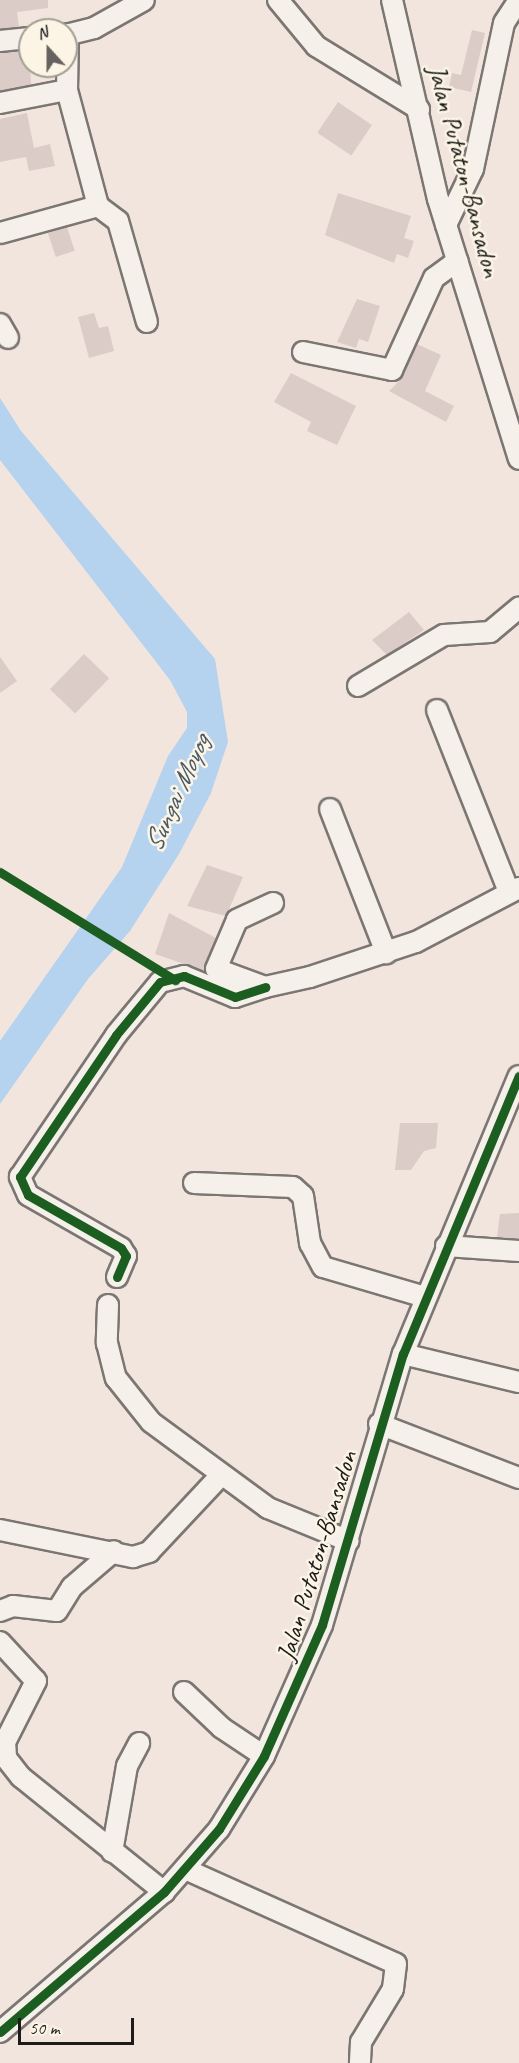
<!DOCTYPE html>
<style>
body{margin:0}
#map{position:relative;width:519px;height:2063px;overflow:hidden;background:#f2e5de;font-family:Caveat,sans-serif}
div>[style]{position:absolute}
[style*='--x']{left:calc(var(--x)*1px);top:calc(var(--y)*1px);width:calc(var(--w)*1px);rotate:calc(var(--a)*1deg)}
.water>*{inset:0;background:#b5d2ef}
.building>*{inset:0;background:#dcccc7;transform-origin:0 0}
.roads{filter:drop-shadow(2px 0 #7c7673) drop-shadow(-2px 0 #7c7673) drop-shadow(0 2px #7c7673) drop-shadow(0 -2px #7c7673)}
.minor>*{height:20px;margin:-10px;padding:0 10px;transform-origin:10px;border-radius:10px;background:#f5f0ea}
.cycleway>*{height:9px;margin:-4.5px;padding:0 4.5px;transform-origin:4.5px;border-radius:4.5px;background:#1b5e20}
span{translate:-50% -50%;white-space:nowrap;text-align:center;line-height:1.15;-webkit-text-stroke:5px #fcf5e5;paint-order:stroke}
.street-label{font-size:26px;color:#1c1c1c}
.water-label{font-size:27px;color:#485968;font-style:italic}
.north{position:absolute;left:18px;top:18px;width:60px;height:60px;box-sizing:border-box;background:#fcf5e5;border:2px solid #a29e95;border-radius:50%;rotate:339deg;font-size:16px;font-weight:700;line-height:24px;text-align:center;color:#1c1c1c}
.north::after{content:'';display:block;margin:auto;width:21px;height:27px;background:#676260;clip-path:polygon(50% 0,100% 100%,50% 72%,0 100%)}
.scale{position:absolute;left:18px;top:2018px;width:116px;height:27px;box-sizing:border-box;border:3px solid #1c1c1c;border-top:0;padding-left:8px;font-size:18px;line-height:21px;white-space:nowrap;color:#1c1c1c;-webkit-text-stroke:4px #fcf5e5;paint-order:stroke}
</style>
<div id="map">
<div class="water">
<i style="clip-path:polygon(0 398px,21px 431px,215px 659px,228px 742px,211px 793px,179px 854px,130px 931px,88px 979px,0 1104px,0 1041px,122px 867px,168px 756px,187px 728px,187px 712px,170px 680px,0 460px)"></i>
</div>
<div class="building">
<i style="clip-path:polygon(0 0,48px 0,48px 8px,17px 12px,19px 27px,0 29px)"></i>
<i style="clip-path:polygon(472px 30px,485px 33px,471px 92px,449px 87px,452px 73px,461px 75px)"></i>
<i style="clip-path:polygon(30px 50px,31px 85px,0 91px,0 53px)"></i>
<i style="left:338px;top:102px;width:41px;height:37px;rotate:34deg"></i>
<i style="clip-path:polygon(27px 113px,34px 148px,50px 144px,55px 166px,29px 171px,26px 157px,0 162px,0 119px)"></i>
<i style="clip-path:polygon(338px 193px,411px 216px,404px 238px,414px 241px,408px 258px,397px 254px,394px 263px,325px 235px)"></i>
<i style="left:67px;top:227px;width:25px;height:20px;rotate:72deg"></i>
<i style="clip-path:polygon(357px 299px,380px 306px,368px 342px,359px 339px,356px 348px,337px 342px)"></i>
<i style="clip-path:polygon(94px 313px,99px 328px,108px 326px,114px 351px,89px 358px,78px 317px)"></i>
<i style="clip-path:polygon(417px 344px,441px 355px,425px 391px,454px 406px,446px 422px,389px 391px,402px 378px)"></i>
<i style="clip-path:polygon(291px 373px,356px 406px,337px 445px,307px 431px,311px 422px,274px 402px)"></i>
<i style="clip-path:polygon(409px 612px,424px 630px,387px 655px,372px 640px)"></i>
<i style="left:84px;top:654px;width:35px;height:49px;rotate:44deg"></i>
<i style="clip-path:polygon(0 657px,17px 681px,0 693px)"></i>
<i style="clip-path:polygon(207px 865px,243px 877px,226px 916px,187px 906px)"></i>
<i style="clip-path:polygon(169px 913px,216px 938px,204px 971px,155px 954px)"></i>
<i style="clip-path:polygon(400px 1123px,438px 1123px,436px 1148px,424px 1151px,411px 1170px,395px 1170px)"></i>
<i style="clip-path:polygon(519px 1213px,519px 1239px,497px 1237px,500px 1214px)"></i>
</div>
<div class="roads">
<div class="minor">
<i style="--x:278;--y:0;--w:60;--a:50.4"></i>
<i style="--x:316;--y:46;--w:121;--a:31.5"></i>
<i style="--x:392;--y:0;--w:204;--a:77"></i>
<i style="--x:438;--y:199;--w:272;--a:72.7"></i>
<i style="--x:68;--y:34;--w:56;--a:91"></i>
<i style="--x:67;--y:90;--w:120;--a:75"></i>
<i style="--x:98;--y:206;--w:25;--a:37"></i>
<i style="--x:118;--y:221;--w:105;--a:74"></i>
<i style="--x:66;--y:35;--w:29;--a:-14"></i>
<i style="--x:94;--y:28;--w:57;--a:-29.2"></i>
<i style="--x:0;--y:41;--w:30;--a:-6"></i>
<i style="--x:0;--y:103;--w:68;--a:-11"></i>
<i style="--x:446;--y:225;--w:62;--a:-64.3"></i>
<i style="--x:473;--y:169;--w:149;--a:-78"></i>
<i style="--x:504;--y:23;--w:27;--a:-57"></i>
<i style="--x:0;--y:233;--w:102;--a:-15.4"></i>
<i style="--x:0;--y:324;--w:16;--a:60"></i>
<i style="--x:303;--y:352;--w:91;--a:11.4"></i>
<i style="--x:392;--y:370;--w:101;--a:-65.5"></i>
<i style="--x:434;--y:278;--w:29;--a:-36"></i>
<i style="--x:358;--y:686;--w:100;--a:-30.7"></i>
<i style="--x:444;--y:635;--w:46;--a:-3.7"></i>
<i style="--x:490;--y:632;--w:38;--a:-40"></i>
<i style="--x:437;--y:710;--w:196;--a:68.4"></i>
<i style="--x:330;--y:809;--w:155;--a:68.7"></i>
<i style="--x:273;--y:903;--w:40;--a:155"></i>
<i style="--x:237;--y:920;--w:53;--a:113.2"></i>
<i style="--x:216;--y:969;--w:52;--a:20.2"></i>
<i style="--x:265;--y:987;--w:46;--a:-12.5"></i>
<i style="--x:310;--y:977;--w:112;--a:-18.3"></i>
<i style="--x:416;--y:942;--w:116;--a:-27.7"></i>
<i style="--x:194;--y:1183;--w:99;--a:2.3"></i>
<i style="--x:293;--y:1187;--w:13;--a:42"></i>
<i style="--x:303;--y:1196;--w:48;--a:81.5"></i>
<i style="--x:310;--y:1243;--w:27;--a:62"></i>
<i style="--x:323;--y:1267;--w:106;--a:16.4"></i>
<i style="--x:446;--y:1246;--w:73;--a:3.9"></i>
<i style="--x:117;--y:1277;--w:23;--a:-67"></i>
<i style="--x:126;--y:1256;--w:9;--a:-122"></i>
<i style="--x:121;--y:1248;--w:107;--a:-150.3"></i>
<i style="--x:28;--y:1195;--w:20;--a:-114"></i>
<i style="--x:20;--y:1177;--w:171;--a:-55.9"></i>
<i style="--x:116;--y:1035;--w:69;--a:-50.3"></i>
<i style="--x:160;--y:982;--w:25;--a:-14"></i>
<i style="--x:184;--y:976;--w:55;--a:22.4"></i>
<i style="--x:235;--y:997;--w:32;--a:-18"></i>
<i style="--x:108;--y:1305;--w:38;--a:92"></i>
<i style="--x:107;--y:1343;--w:36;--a:76"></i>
<i style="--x:116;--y:1378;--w:56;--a:51.5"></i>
<i style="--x:151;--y:1422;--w:145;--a:36.3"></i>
<i style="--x:268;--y:1508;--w:87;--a:22.2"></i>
<i style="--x:403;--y:1354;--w:119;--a:13.6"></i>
<i style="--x:379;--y:1424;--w:150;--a:21.1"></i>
<i style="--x:0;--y:1530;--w:136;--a:11.5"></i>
<i style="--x:133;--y:1557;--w:17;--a:-17"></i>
<i style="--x:149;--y:1552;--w:104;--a:-46.9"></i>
<i style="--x:0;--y:1611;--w:14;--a:-21"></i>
<i style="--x:13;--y:1606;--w:44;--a:6.5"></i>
<i style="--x:57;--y:1611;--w:28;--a:-58"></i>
<i style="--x:72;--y:1587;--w:55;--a:-40.6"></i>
<i style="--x:0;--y:1642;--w:53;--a:47.3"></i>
<i style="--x:36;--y:1681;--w:68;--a:116.9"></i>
<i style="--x:5;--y:1742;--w:16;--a:86"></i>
<i style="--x:6;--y:1758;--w:24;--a:52"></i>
<i style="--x:21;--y:1777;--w:184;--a:38.8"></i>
<i style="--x:184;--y:1692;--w:52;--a:43.5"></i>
<i style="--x:222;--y:1728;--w:50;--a:33.7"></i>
<i style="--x:112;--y:1852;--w:87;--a:-80.1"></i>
<i style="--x:127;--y:1766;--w:26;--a:-62"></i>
<i style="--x:185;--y:1869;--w:231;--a:24.2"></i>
<i style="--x:396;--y:1964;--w:25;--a:97"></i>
<i style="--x:393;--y:1989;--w:62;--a:121.1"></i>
<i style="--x:361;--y:2042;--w:21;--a:93"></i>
<i style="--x:0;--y:2032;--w:216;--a:-40.5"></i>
<i style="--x:164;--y:1892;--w:84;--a:-48.9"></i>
<i style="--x:219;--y:1829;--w:86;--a:-58.3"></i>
<i style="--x:264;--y:1756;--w:143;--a:-66.1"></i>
<i style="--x:322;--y:1625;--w:283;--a:-73.4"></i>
<i style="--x:403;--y:1354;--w:301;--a:-67.4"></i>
</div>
</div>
<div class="cycleway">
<i style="--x:0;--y:872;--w:206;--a:31.7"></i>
<i style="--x:117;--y:1277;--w:23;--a:-67"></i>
<i style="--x:126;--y:1256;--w:9;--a:-122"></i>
<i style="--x:121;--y:1248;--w:107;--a:-150.3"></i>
<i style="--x:28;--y:1195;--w:20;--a:-114"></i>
<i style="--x:20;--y:1177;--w:171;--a:-55.9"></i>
<i style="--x:116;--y:1035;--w:69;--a:-50.3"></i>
<i style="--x:160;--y:982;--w:25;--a:-14"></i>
<i style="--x:184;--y:976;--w:55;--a:22.4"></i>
<i style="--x:235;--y:997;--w:32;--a:-18"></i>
<i style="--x:0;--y:2032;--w:216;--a:-40.5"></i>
<i style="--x:164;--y:1892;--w:84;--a:-48.9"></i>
<i style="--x:219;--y:1829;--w:86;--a:-58.3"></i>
<i style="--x:264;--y:1756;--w:143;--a:-66.1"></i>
<i style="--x:322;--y:1625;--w:283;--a:-73.4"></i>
<i style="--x:403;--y:1354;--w:301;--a:-67.4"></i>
</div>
<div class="street-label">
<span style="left:464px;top:171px;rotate:75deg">Jalan Putaton-Bansadon</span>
<span style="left:317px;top:1556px;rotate:-73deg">Jalan Putaton-Bansadon</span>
</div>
<div class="water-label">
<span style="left:177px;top:793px;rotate:-66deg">Sungai Moyog</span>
</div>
<div class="north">N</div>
<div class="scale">50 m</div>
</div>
